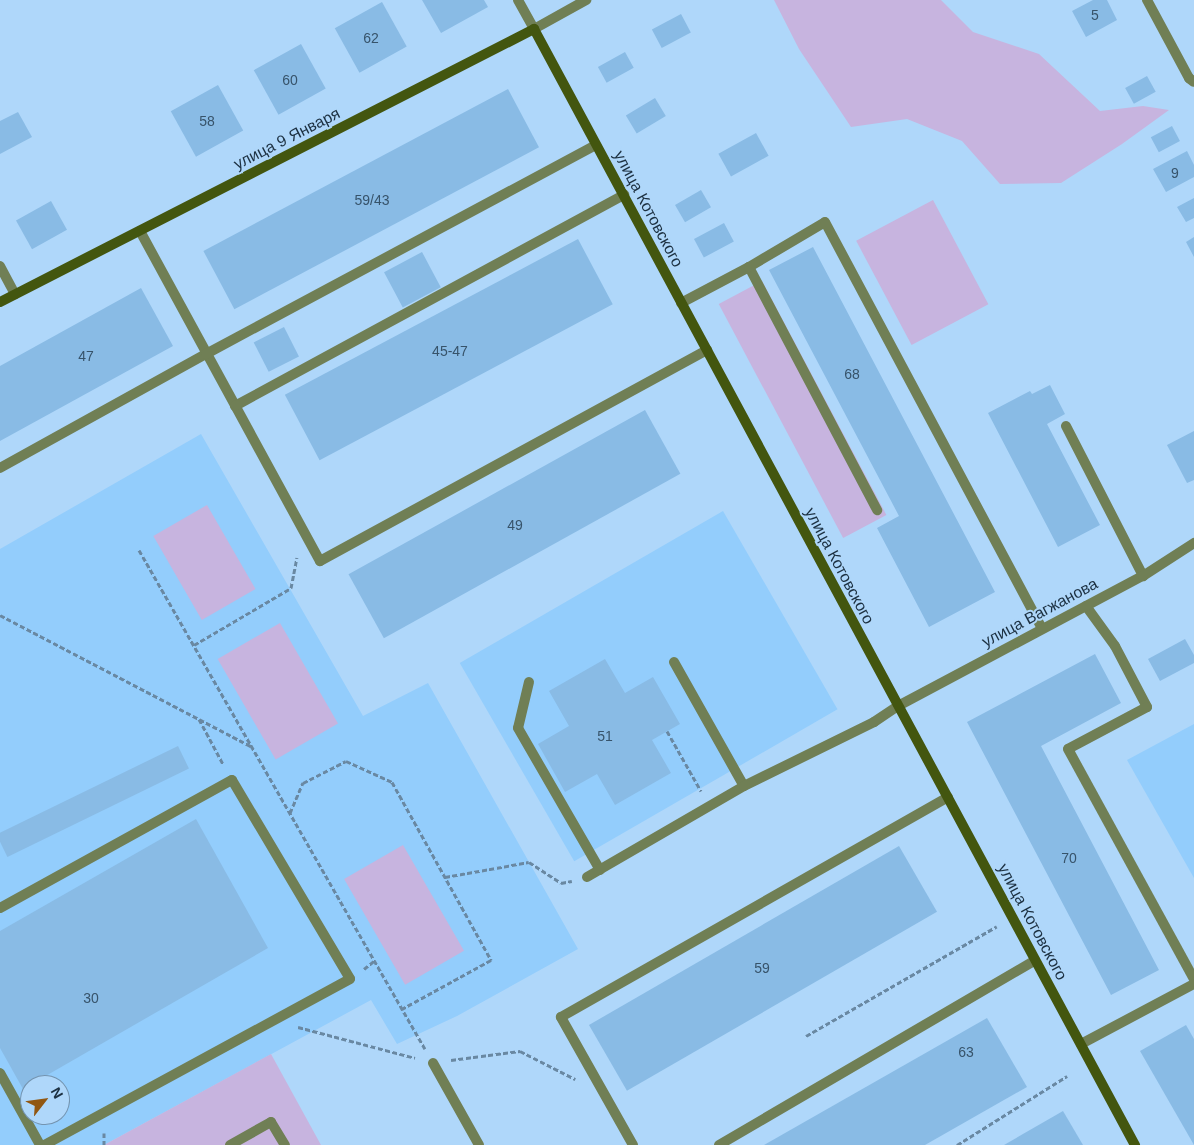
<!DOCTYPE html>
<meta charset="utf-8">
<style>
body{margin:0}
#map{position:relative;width:1194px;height:1145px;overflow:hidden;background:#afd7fa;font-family:Arial,sans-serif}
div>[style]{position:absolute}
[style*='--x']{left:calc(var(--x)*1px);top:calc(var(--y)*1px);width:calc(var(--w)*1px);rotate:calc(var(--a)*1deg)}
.built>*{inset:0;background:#93cdfc;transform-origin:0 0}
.green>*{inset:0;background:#c7b4df;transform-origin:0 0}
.building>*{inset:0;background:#89bbe5;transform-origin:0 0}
.path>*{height:3px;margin-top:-1.5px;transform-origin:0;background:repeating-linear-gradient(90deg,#6988a2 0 5px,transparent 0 7.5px)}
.lane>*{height:10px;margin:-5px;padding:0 5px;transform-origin:5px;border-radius:5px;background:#707f55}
.street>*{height:10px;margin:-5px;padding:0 5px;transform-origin:5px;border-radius:5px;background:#707f55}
.secondary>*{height:10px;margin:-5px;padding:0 5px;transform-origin:5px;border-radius:5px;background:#43560f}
span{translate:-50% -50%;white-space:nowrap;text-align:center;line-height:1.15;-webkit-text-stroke:4px #afd7fa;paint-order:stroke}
.number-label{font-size:14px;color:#37536a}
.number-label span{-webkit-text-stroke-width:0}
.street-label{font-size:16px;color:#1c3041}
.north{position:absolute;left:20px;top:1075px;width:50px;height:50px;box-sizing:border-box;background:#afd7fa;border:1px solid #7494b0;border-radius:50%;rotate:60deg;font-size:14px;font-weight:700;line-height:20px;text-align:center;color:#1c3041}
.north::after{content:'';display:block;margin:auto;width:18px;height:22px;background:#915712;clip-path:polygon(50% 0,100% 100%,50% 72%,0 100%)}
</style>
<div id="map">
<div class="built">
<i style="clip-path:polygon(evenodd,201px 434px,363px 716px,428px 683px,578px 949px,457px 1016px,397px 1044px,371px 1000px,104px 1145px,0 1145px,0 549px,201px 434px,30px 1085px,60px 1085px,60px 1115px,30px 1115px,30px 1085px)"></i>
<i style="left:723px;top:511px;width:229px;height:304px;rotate:60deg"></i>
<i style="clip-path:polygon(1194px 724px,1194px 878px,1127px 760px)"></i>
</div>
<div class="green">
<i style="clip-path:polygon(774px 0,941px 0,973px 32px,1039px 54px,1100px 111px,1143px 106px,1169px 110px,1122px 144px,1061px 183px,1000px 184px,962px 141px,907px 119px,851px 127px,799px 49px)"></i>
<i style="left:933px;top:200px;width:118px;height:87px;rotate:62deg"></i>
<i style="left:762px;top:281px;width:265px;height:49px;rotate:62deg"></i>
<i style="left:207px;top:505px;width:97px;height:62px;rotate:60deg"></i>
<i style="left:280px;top:623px;width:116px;height:72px;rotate:60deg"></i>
<i style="left:403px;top:845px;width:122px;height:68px;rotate:60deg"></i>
<i style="clip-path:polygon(271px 1054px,321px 1145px,104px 1145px)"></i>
</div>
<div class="building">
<i style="clip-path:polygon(422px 0,484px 0,488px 7px,441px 33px)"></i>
<i style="clip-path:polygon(1093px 0,1107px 0,1117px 20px,1086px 37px,1072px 11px)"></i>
<i style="left:382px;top:2px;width:51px;height:54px;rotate:61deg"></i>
<i style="left:681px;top:14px;width:21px;height:33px;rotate:62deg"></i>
<i style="left:301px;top:44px;width:51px;height:54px;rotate:61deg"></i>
<i style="left:625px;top:52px;width:18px;height:31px;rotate:61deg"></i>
<i style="left:1147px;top:76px;width:18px;height:25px;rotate:61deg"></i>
<i style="left:218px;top:85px;width:52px;height:54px;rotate:61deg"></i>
<i style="left:508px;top:89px;width:66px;height:345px;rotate:62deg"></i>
<i style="left:655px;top:98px;width:21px;height:34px;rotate:59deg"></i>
<i style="clip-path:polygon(18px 112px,32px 137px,0 154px,0 121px)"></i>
<i style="left:1172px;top:126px;width:17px;height:24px;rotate:62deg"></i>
<i style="left:756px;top:133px;width:26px;height:43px;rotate:61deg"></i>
<i style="clip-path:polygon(1187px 151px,1194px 165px,1194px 177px,1166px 192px,1153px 169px)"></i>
<i style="left:701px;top:190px;width:20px;height:30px;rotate:60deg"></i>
<i style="clip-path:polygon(1194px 198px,1194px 218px,1186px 222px,1177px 207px)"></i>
<i style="left:51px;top:201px;width:33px;height:40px;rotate:61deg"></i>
<i style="left:724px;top:223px;width:21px;height:34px;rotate:62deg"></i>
<i style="clip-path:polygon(1194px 237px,1194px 257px,1186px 242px)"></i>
<i style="left:578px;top:239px;width:74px;height:332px;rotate:62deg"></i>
<i style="clip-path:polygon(813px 247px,995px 592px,929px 627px,877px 528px,899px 516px,769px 270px)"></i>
<i style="left:422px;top:252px;width:40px;height:43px;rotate:62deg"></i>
<i style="clip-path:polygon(141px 288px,173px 346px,0 441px,0 366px)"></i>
<i style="left:284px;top:327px;width:33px;height:34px;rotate:63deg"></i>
<i style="clip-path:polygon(1050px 385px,1065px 414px,1047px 424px,1100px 525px,1058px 547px,988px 413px,1030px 391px,1032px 394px)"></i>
<i style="left:645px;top:410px;width:73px;height:339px;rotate:61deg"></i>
<i style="clip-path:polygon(1194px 431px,1194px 480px,1187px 483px,1167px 445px)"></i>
<i style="clip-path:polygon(1185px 639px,1194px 655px,1194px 663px,1160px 681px,1148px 659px)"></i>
<i style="clip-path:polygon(1095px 654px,1121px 703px,1041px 746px,1159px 970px,1111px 995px,967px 722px)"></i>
<i style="clip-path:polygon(605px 659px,625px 693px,653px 677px,680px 724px,652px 740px,671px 773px,615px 805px,597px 774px,565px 792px,538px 744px,569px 726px,549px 691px)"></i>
<i style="left:178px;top:746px;width:25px;height:202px;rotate:64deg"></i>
<i style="clip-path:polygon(196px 819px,268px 948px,23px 1089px,0 1048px,0 931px)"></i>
<i style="left:899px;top:846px;width:76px;height:358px;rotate:60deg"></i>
<i style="clip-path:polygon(987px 1018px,1027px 1087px,925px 1145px,764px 1145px)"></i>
<i style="clip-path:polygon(1186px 1025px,1194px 1039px,1194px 1145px,1140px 1051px)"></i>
<i style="clip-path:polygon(1063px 1111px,1083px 1145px,1004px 1145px)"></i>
</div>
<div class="path">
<i style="--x:139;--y:550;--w:575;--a:60.18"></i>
<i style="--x:0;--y:615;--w:284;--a:27.6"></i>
<i style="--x:194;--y:645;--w:113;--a:-30.4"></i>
<i style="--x:291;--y:588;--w:31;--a:-79"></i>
<i style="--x:199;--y:719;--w:51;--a:61.9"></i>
<i style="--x:667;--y:731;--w:69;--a:60.5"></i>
<i style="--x:290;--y:813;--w:33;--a:-67"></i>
<i style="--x:303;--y:783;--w:48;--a:-27.1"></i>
<i style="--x:346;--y:761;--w:51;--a:24.5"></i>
<i style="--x:392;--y:782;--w:204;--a:60.9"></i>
<i style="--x:491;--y:960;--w:102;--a:151.2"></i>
<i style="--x:445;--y:877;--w:85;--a:-10.1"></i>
<i style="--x:529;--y:862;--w:38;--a:33"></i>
<i style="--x:561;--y:883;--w:11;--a:-10"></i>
<i style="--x:364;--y:969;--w:13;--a:-39"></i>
<i style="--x:298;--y:1027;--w:121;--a:14.8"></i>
<i style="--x:806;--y:1036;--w:220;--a:-29.9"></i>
<i style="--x:451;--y:1060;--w:70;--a:-7.4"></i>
<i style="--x:520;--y:1051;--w:62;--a:27"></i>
<i style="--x:104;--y:1145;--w:12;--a:-90"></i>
<i style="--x:957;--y:1145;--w:130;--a:-32.1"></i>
</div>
<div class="lane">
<i style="--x:140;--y:231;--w:376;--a:61.4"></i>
<i style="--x:320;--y:561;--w:441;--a:-28.6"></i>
<i style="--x:749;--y:267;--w:275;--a:62.2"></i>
<i style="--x:681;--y:303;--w:77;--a:-27.9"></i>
<i style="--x:749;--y:267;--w:88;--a:-30.6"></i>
<i style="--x:825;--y:222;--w:460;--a:61.9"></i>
<i style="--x:235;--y:406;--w:443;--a:-28.5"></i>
<i style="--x:1066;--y:426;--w:169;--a:62.8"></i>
<i style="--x:0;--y:468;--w:235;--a:-29"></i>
<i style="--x:206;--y:354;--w:442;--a:-28.2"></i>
<i style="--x:1086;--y:606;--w:49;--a:54.1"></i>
<i style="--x:1115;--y:646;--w:69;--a:62.3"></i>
<i style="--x:1147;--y:707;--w:89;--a:152"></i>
<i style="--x:1068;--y:749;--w:262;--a:61.3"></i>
<i style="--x:674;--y:662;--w:142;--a:60.6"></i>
<i style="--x:529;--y:682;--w:47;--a:103.4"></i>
<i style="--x:518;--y:728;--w:164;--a:60"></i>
<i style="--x:587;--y:877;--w:181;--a:-30.1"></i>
<i style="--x:744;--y:786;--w:145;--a:-26.2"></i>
<i style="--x:874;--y:722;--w:29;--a:-34"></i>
<i style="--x:0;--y:908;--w:265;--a:-28.9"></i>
<i style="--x:232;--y:780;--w:231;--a:59.3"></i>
<i style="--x:350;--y:979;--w:348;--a:151.5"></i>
<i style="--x:1081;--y:1044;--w:128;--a:-28"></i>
<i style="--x:0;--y:1073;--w:82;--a:60.9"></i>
<i style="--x:230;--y:1145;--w:47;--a:-29.3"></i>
<i style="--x:271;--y:1122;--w:27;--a:59"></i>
<i style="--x:633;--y:1145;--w:147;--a:-119.4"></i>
<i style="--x:561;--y:1017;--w:445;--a:-29.6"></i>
<i style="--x:719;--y:1145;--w:366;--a:-30.3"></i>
</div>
<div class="street">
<i style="--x:518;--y:0;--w:33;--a:61"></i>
<i style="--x:534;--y:29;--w:60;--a:-29.1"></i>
<i style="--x:1147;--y:0;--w:89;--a:61.7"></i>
<i style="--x:1189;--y:78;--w:6;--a:39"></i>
<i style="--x:0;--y:266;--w:32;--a:62"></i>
<i style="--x:898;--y:706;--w:277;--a:-28"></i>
<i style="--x:1143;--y:576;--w:61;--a:-32.9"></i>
<i style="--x:433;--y:1063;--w:94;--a:60.7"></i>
</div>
<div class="secondary">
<i style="--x:0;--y:302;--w:600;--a:-27.08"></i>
<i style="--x:534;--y:29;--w:1268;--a:61.7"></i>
</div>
<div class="number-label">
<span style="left:1095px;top:15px">5</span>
<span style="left:371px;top:38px">62</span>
<span style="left:290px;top:80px">60</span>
<span style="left:207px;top:121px">58</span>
<span style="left:1175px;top:173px">9</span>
<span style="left:372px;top:200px">59/43</span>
<span style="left:450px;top:351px">45-47</span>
<span style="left:86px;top:356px">47</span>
<span style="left:852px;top:374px">68</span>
<span style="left:515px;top:525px">49</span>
<span style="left:605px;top:736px">51</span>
<span style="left:1069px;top:858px">70</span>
<span style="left:762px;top:968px">59</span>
<span style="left:91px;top:998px">30</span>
<span style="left:966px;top:1052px">63</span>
</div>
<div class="street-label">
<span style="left:287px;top:139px;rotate:-27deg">улица 9 Января</span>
<span style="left:648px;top:209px;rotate:62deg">улица Котовского</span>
<span style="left:839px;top:566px;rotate:62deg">улица Котовского</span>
<span style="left:1040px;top:613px;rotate:-28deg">улица Вагжанова</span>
<span style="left:1032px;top:922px;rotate:62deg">улица Котовского</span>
</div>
<div class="north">N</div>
</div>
